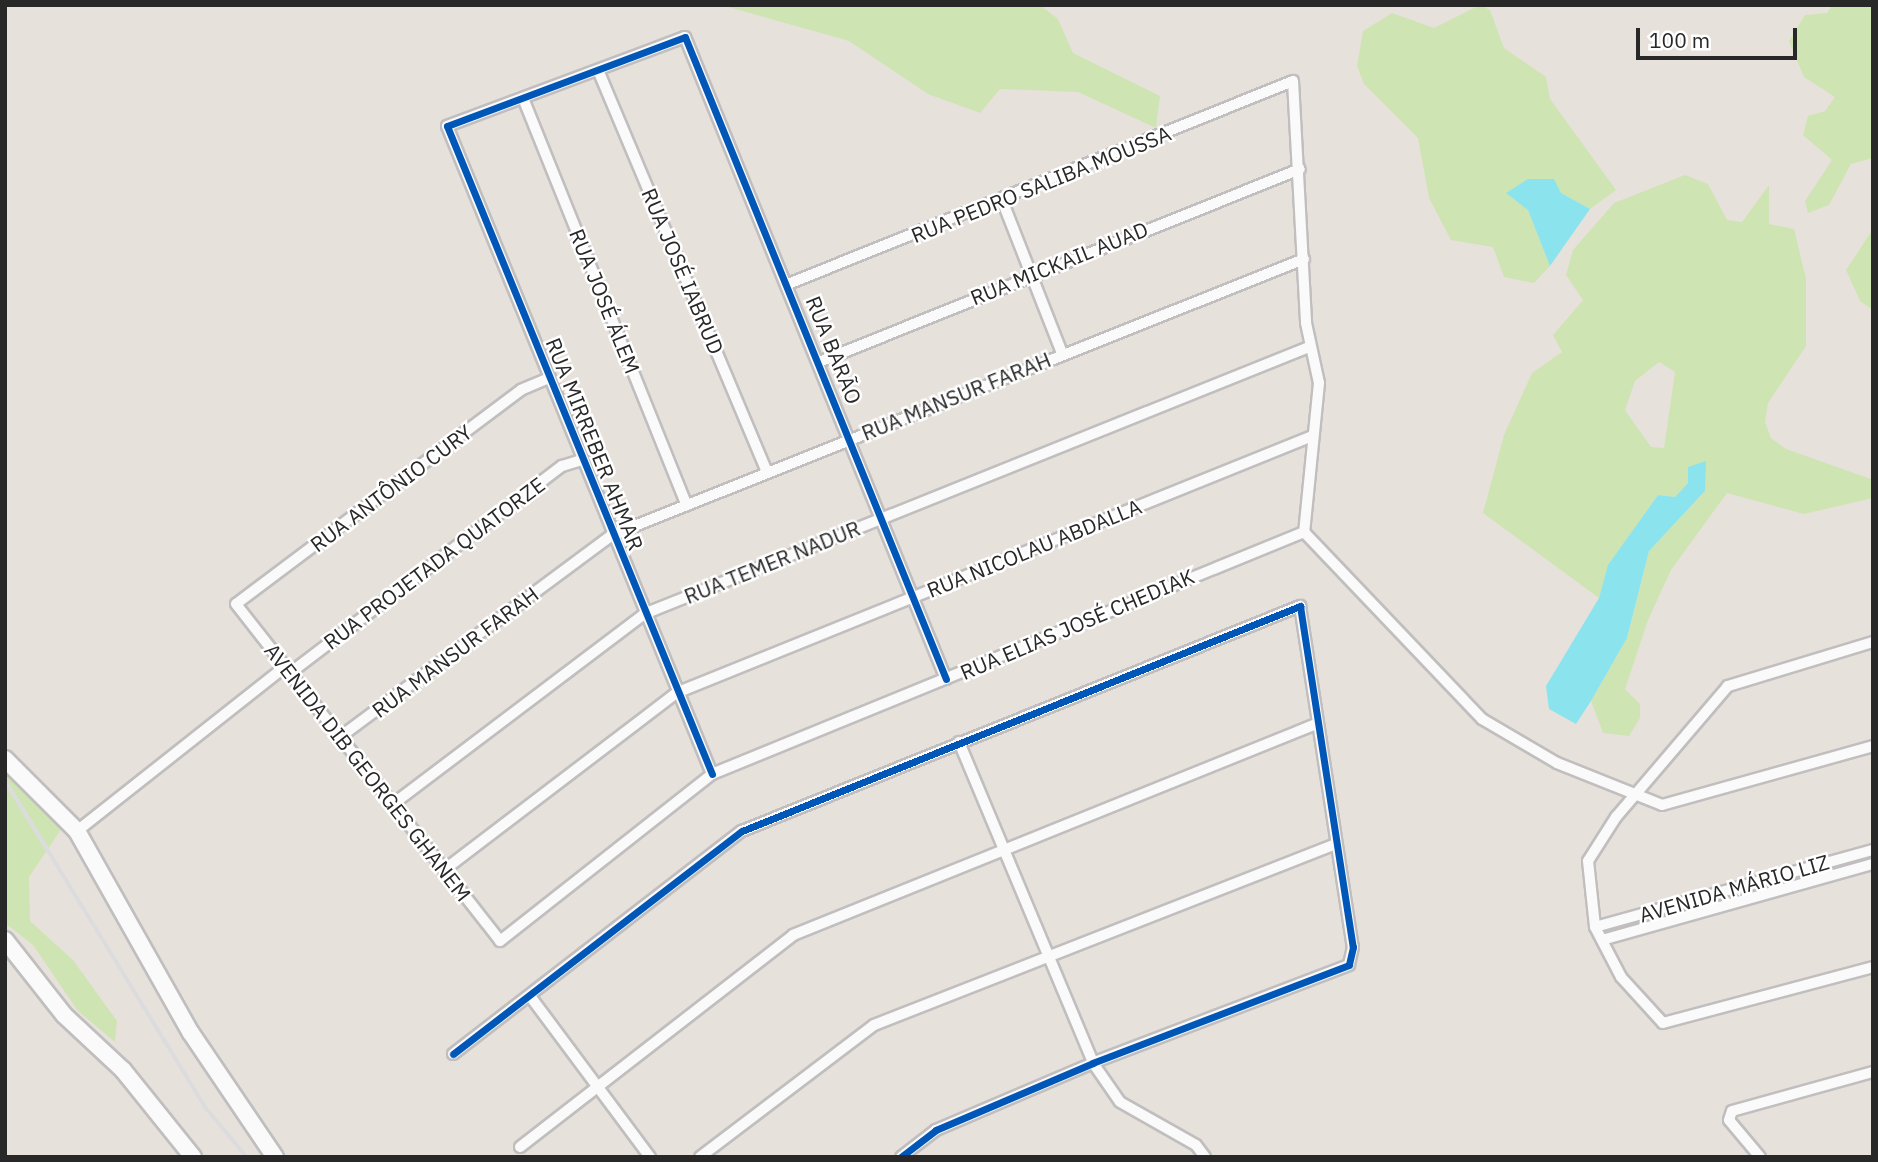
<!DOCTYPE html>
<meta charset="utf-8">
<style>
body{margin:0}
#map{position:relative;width:1878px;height:1162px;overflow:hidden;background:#e7e1dc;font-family:"IBM Plex Sans",sans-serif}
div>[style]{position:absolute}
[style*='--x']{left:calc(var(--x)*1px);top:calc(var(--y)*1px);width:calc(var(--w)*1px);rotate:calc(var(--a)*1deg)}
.green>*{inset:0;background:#cfe4b3}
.water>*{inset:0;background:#8be4ed}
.roads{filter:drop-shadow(2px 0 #c0bebe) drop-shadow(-2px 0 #c0bebe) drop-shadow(0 2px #c0bebe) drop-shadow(0 -2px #c0bebe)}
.street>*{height:10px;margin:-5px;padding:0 5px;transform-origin:5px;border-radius:5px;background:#fbfafa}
.secondary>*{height:16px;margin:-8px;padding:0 8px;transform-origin:8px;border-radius:8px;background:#fbfafa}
.rail>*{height:3.5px;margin:-1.75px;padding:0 1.75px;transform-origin:1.75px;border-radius:1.75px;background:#dcdcde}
.cycleway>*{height:7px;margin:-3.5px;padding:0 3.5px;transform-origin:3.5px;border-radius:3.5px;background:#0057b8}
span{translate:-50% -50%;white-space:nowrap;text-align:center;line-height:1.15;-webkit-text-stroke:5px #fff;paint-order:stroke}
.street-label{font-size:21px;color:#282828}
.frame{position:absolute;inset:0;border:7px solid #282828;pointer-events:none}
.scale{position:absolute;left:1636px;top:28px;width:161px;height:32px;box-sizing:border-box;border:4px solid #282828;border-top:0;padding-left:9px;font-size:21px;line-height:24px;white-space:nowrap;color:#282828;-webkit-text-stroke:5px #fff;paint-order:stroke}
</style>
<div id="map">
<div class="green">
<i style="clip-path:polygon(721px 5px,1040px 5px,1058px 19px,1073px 53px,1160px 96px,1156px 128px,1078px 92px,1000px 89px,980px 113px,928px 94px,849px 41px)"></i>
<i style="clip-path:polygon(1480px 5px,1490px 10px,1504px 48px,1546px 77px,1550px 99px,1616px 190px,1590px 209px,1561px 193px,1507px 193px,1528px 209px,1550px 266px,1534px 283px,1504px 277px,1493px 247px,1451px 240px,1429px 198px,1418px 138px,1364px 84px,1357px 66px,1363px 31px,1392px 13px,1434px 28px)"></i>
<i style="clip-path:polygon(1832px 5px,1873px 5px,1873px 158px,1851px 164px,1829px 205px,1808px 213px,1805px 201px,1832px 160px,1803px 135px,1808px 116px,1825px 111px,1835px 97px,1804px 77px,1789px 41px,1805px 15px,1827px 13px)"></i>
<i style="clip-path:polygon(evenodd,1685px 175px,1708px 184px,1727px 220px,1742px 222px,1769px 185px,1769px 224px,1794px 229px,1806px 279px,1806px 346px,1768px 403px,1765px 422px,1771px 438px,1786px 449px,1871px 479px,1873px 498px,1804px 514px,1727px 493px,1671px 570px,1648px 620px,1625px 689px,1640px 704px,1640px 718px,1629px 736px,1603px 733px,1591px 701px,1627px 638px,1649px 551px,1705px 491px,1688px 483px,1675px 497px,1658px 495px,1609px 564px,1599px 598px,1483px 513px,1504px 435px,1532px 373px,1562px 352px,1553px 335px,1583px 300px,1566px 275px,1573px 250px,1614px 203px,1685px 175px,1659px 362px,1675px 372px,1664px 448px,1651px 447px,1625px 410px,1635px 381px,1659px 362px)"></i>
<i style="clip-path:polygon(1873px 229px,1873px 310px,1860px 301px,1846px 270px)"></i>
<i style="clip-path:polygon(5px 770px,62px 828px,29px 877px,30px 921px,73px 960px,117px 1021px,115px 1042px,78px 1011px,33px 945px,5px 923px)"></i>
</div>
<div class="water">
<i style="clip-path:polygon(1528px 179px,1554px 179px,1561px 193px,1590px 209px,1550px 266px,1528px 210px,1506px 193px)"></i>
<i style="clip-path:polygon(1706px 461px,1705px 491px,1649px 551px,1627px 638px,1591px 701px,1576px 724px,1549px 709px,1546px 686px,1599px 598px,1608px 565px,1658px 495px,1675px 497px,1688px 483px,1688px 467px)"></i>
</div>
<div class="roads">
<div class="street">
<i style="--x:598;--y:70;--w:437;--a:67.2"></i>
<i style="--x:523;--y:98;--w:439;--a:68.1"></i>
<i style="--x:1002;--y:200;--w:164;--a:68.6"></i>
<i style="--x:788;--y:284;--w:544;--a:-21.9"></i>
<i style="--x:1293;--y:81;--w:242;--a:86.9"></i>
<i style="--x:1306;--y:323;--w:61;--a:77.8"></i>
<i style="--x:1319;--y:383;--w:150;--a:95.7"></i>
<i style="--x:819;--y:362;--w:518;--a:-21.86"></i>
<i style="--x:549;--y:378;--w:30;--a:157"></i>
<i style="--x:521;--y:390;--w:356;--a:143.1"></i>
<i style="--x:236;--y:604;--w:428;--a:51.9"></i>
<i style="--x:500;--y:941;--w:270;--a:-38.2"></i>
<i style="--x:712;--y:774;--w:640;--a:-22.23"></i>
<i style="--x:1304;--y:532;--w:258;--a:46.4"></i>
<i style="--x:1482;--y:719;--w:87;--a:30.4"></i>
<i style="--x:1557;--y:763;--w:113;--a:21.8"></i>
<i style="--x:1662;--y:805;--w:219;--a:-15.6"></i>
<i style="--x:1873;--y:642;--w:152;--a:163.1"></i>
<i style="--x:1728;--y:686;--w:172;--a:130.5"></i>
<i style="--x:1616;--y:817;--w:52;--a:122.5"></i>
<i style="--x:1588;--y:861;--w:66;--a:83.9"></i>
<i style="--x:1595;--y:927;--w:56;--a:62.5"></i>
<i style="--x:1621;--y:977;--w:62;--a:47.6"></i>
<i style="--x:1663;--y:1023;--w:217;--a:-14.9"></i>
<i style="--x:290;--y:673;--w:342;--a:-37.3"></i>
<i style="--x:562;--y:466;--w:21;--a:-17"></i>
<i style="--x:340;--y:737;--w:339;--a:-36.6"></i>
<i style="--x:612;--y:535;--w:745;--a:-21.74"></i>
<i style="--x:959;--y:742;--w:348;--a:67.3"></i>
<i style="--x:1093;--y:1063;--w:47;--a:55.3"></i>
<i style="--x:1120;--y:1102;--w:87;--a:29.5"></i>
<i style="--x:1196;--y:1145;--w:15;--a:53"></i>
<i style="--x:712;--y:774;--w:700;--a:-112.24"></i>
<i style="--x:447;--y:126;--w:254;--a:-20.5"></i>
<i style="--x:685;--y:37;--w:693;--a:67.88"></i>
<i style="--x:393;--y:804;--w:315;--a:-37.1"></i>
<i style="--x:644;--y:614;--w:717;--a:-21.88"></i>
<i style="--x:77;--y:831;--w:265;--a:-38.3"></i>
<i style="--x:444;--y:870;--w:292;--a:-37.3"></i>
<i style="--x:676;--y:693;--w:686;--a:-22"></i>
<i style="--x:1595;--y:927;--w:288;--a:-15.5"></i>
<i style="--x:1602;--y:940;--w:281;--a:-15.7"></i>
<i style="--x:530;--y:996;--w:201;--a:53.3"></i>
<i style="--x:453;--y:1054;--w:365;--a:-37.7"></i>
<i style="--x:742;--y:831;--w:602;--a:-21.96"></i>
<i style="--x:1300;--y:606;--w:345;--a:81.2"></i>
<i style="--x:1353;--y:947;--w:18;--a:103"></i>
<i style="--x:1349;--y:965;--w:274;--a:159.1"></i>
<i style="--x:1093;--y:1063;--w:171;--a:156.9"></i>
<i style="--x:936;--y:1130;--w:44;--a:142.4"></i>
<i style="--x:520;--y:1147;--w:346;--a:-37.8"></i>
<i style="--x:793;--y:935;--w:564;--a:-21.97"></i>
<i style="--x:700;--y:1157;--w:218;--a:-37.2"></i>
<i style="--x:874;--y:1025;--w:495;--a:-21.4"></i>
<i style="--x:1760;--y:1157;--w:48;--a:-130"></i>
<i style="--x:1729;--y:1120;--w:9;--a:-72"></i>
<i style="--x:1732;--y:1111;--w:146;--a:-15.5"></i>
</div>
<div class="secondary">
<i style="--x:5;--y:759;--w:102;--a:45"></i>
<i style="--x:77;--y:831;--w:232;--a:60.6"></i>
<i style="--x:191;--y:1033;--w:150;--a:55.9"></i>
<i style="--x:5;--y:940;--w:95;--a:51.8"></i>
<i style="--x:64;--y:1015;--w:81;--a:43"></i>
<i style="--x:123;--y:1070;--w:112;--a:51.2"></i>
</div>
</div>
<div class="rail">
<i style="--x:5;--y:780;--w:385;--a:58.5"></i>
<i style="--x:206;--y:1108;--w:64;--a:50.1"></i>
</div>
<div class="cycleway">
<i style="--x:712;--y:774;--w:700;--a:-112.24"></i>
<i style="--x:447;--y:126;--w:254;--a:-20.5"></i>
<i style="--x:685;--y:37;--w:693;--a:67.88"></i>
<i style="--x:453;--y:1054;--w:365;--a:-37.7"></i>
<i style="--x:742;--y:831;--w:602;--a:-21.96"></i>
<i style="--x:1300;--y:606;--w:345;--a:81.2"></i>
<i style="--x:1353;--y:947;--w:18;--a:103"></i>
<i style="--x:1349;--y:965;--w:274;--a:159.1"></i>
<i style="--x:1093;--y:1063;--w:171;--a:156.9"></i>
<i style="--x:936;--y:1130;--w:44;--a:142.4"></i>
</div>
<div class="street-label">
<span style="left:1041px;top:184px;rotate:-22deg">RUA PEDRO SALIBA MOUSSA</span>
<span style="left:1059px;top:263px;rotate:-22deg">RUA MICKAIL AUAD</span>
<span style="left:683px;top:271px;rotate:67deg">RUA JOSÉ IABRUD</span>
<span style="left:605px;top:301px;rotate:68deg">RUA JOSÉ ÁLEM</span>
<span style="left:834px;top:350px;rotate:68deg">RUA BARÃO</span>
<span style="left:956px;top:396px;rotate:-22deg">RUA MANSUR FARAH</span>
<span style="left:595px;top:444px;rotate:68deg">RUA MIRREBER AHMAR</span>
<span style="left:391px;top:488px;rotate:-37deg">RUA ANTÔNIO CURY</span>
<span style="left:1034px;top:548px;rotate:-22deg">RUA NICOLAU ABDALLA</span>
<span style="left:772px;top:562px;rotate:-22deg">RUA TEMER NADUR</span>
<span style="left:434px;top:563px;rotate:-37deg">RUA PROJETADA QUATORZE</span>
<span style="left:1077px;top:624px;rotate:-23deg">RUA ELIAS JOSÉ CHEDIAK</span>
<span style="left:455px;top:652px;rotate:-37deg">RUA MANSUR FARAH</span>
<span style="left:368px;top:772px;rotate:52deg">AVENIDA DIB GEORGES GHANEM</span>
<span style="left:1734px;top:888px;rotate:-16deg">AVENIDA MÁRIO LIZ</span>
</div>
<div class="frame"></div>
<div class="scale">100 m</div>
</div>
